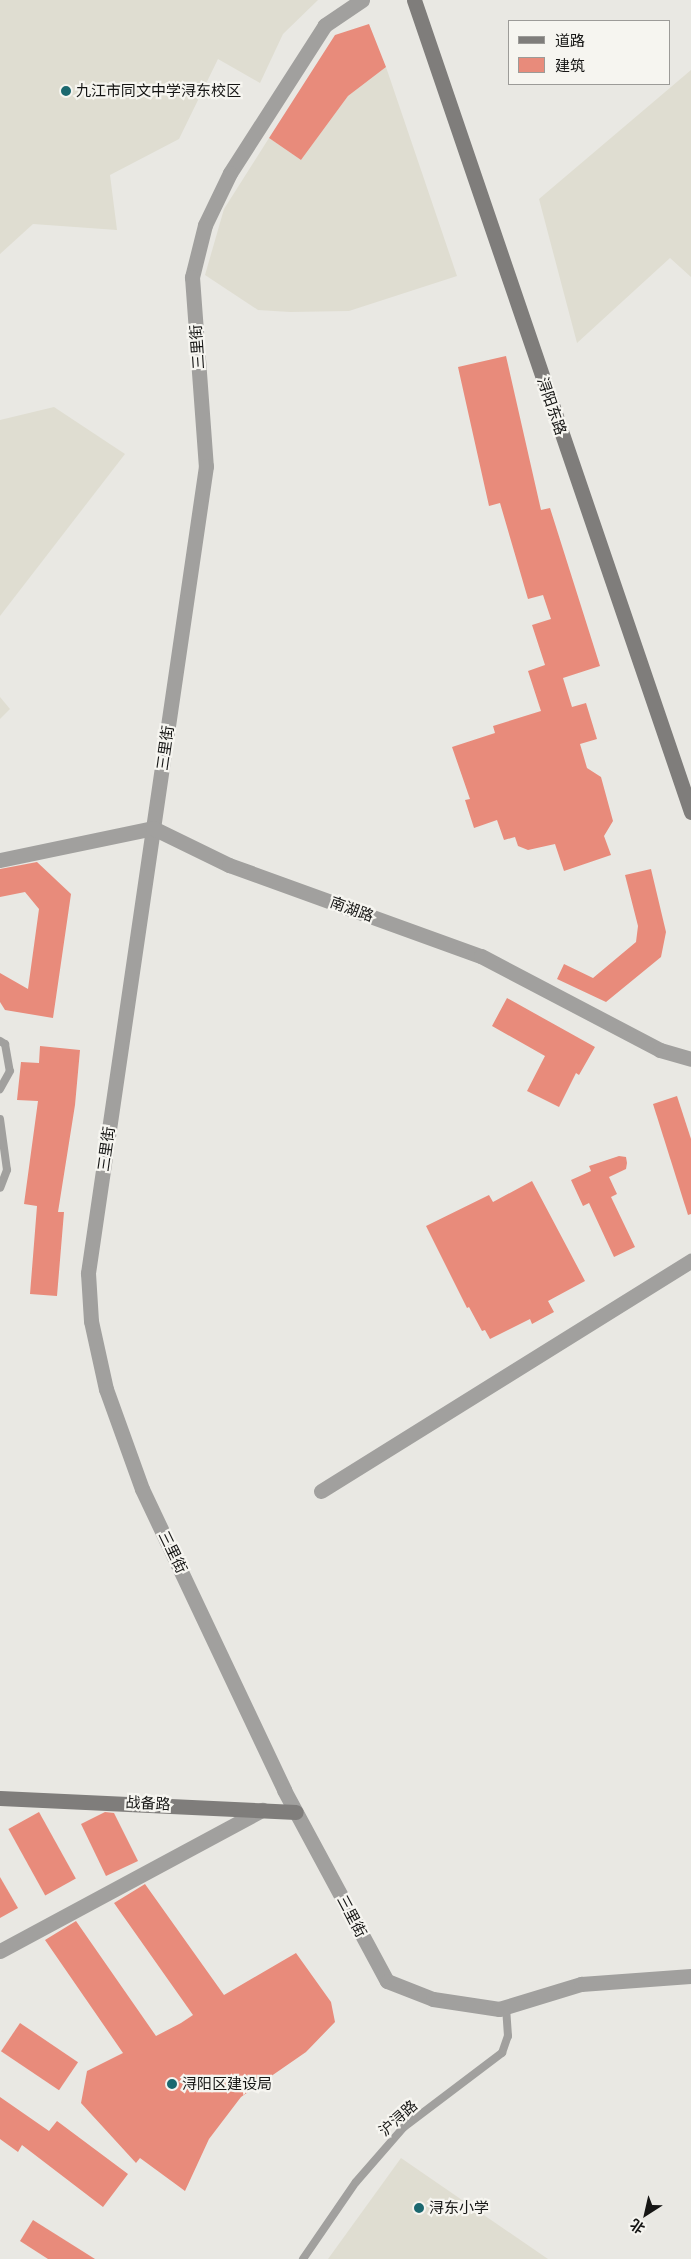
<!DOCTYPE html>
<meta charset="utf-8">
<style>
body{margin:0}
#map{position:relative;width:691px;height:2259px;overflow:hidden;background:#e9e8e3;font-family:"Archivo Narrow","Noto Sans SC",sans-serif}
div>[style]{position:absolute}
[style*='--x']{left:calc(var(--x)*1px);top:calc(var(--y)*1px);width:calc(var(--w)*1px);rotate:calc(var(--a)*1deg)}
.built>*{inset:0;background:#dfddd1}
.building>*{inset:0;background:#e88b7b;transform-origin:0 0}
.lane>*{height:8px;margin:-4px;padding:0 4px;transform-origin:4px;border-radius:4px;background:#a1a09e}
.street>*{height:15px;margin:-7.5px;padding:0 7.5px;transform-origin:7.5px;border-radius:7.5px;background:#a1a09e}
.secondary>*{height:15px;margin:-7.5px;padding:0 7.5px;transform-origin:7.5px;border-radius:7.5px;background:#7f7d7b}
.dots>*{width:14px;height:14px;translate:-50% -50%;box-sizing:border-box;border:2px solid #f6f5f0;border-radius:50%}
span{translate:-50% -50%;white-space:nowrap;text-align:center;line-height:1.15;-webkit-text-stroke:4.5px #f6f5f0;paint-order:stroke}
.poi-label{font-size:15px;color:#151514}
.left{translate:0 -50%;text-align:left}
.street-label{font-size:15px;color:#151514}
.legend{position:absolute;left:508px;top:20px;width:162px;height:65px;box-sizing:border-box;background:#f6f5f0;border:1px solid #9c9b98;margin:0;padding:6px 9px;list-style:none;font-size:15px;color:#151514}
.legend li{display:flex;align-items:center;gap:10px;height:25px}
.legend b{width:25px;border:1px solid #9c9b98}
.north{position:absolute;left:621px;top:2189px;width:50px;height:50px;-webkit-text-stroke:4px #f6f5f0;paint-order:stroke;rotate:215deg;font-size:14px;font-weight:700;line-height:20px;text-align:center;color:#151514}
.north::after{content:'';display:block;margin:auto;width:18px;height:22px;background:#151514;clip-path:polygon(50% 0,100% 100%,50% 72%,0 100%)}
</style>
<div id="map">
<div class="built">
<i style="clip-path:polygon(0 0,318px 0,283px 34px,260px 83px,218px 59px,179px 139px,110px 175px,117px 230px,33px 224px,0 254px)"></i>
<i style="clip-path:polygon(386px 67px,457px 276px,349px 311px,290px 312px,258px 310px,205px 275px,224px 209px,269px 138px,301px 160px,348px 96px)"></i>
<i style="clip-path:polygon(691px 70px,691px 277px,670px 258px,577px 343px,539px 199px)"></i>
<i style="clip-path:polygon(54px 407px,125px 454px,0 616px,0 420px)"></i>
<i style="clip-path:polygon(0 697px,10px 709px,0 719px)"></i>
<i style="clip-path:polygon(401px 2158px,548px 2259px,328px 2259px)"></i>
</div>
<div class="building">
<i style="clip-path:polygon(369px 24px,386px 67px,348px 96px,301px 160px,269px 138px,335px 35px)"></i>
<i style="clip-path:polygon(506px 356px,541px 510px,550px 508px,600px 666px,563px 678px,572px 707px,586px 703px,597px 739px,580px 744px,587px 768px,601px 777px,613px 821px,604px 836px,611px 855px,564px 871px,555px 844px,528px 850px,518px 846px,515px 837px,504px 840px,497px 820px,474px 828px,465px 800px,470px 799px,452px 747px,495px 733px,493px 726px,541px 711px,528px 671px,545px 665px,532px 625px,551px 619px,543px 595px,528px 599px,500px 503px,489px 506px,458px 367px)"></i>
<i style="clip-path:polygon(37px 862px,71px 894px,53px 1018px,5px 1010px,0 1002px,0 973px,28px 989px,39px 909px,25px 892px,0 897px,0 869px)"></i>
<i style="clip-path:polygon(651px 869px,666px 932px,661px 957px,606px 1002px,557px 979px,564px 964px,593px 978px,636px 942px,638px 926px,625px 875px)"></i>
<i style="clip-path:polygon(507px 998px,595px 1047px,579px 1075px,576px 1073px,559px 1107px,527px 1091px,545px 1056px,492px 1026px)"></i>
<i style="clip-path:polygon(40px 1046px,80px 1050px,75px 1105px,58px 1212px,64px 1212px,57px 1296px,30px 1294px,37px 1206px,24px 1204px,38px 1101px,17px 1100px,21px 1062px,39px 1063px)"></i>
<i style="clip-path:polygon(677px 1096px,691px 1139px,691px 1214px,688px 1215px,653px 1104px)"></i>
<i style="clip-path:polygon(619px 1156px,626px 1157px,627px 1163px,626px 1169px,609px 1177px,617px 1194px,611px 1197px,635px 1247px,614px 1257px,589px 1203px,583px 1206px,571px 1180px,591px 1171px,589px 1166px)"></i>
<i style="clip-path:polygon(532px 1181px,585px 1281px,548px 1301px,554px 1312px,532px 1324px,530px 1319px,490px 1339px,485px 1330px,482px 1331px,469px 1307px,467px 1308px,426px 1226px,489px 1195px,493px 1202px)"></i>
<i style="left:39px;top:1812px;width:76px;height:35px;rotate:61deg"></i>
<i style="clip-path:polygon(105px 1812px,114px 1813px,138px 1861px,106px 1876px,81px 1824px)"></i>
<i style="clip-path:polygon(0 1877px,18px 1908px,0 1918px)"></i>
<i style="clip-path:polygon(145px 1884px,224px 1995px,296px 1953px,331px 2002px,335px 2022px,306px 2052px,241px 2097px,209px 2139px,185px 2191px,140px 2158px,136px 2163px,81px 2103px,87px 2071px,123px 2053px,45px 1940px,76px 1921px,156px 2036px,181px 2023px,193px 2015px,114px 1903px)"></i>
<i style="left:20px;top:2023px;width:70px;height:34px;rotate:34deg"></i>
<i style="clip-path:polygon(0 2097px,49px 2131px,57px 2121px,128px 2174px,103px 2207px,22px 2145px,18px 2152px,0 2139px)"></i>
<i style="clip-path:polygon(33px 2220px,95px 2259px,48px 2259px,20px 2241px)"></i>
</div>
<div class="lane">
<i style="--x:0;--y:1041;--w:6;--a:31"></i>
<i style="--x:5;--y:1044;--w:27;--a:80"></i>
<i style="--x:10;--y:1071;--w:21;--a:119"></i>
<i style="--x:0;--y:1119;--w:51;--a:82.2"></i>
<i style="--x:7;--y:1170;--w:19;--a:111"></i>
<i style="--x:303;--y:2259;--w:93;--a:-55.5"></i>
<i style="--x:356;--y:2182;--w:73;--a:-48.9"></i>
<i style="--x:404;--y:2127;--w:123;--a:-37.1"></i>
<i style="--x:502;--y:2053;--w:18;--a:-71"></i>
<i style="--x:508;--y:2036;--w:29;--a:-94"></i>
</div>
<div class="street">
<i style="--x:362;--y:0;--w:45;--a:146"></i>
<i style="--x:325;--y:25;--w:176;--a:122.7"></i>
<i style="--x:230;--y:173;--w:58;--a:115.7"></i>
<i style="--x:205;--y:225;--w:54;--a:104"></i>
<i style="--x:192;--y:277;--w:190;--a:85.8"></i>
<i style="--x:206;--y:466;--w:816;--a:98.32"></i>
<i style="--x:88;--y:1273;--w:48;--a:86.4"></i>
<i style="--x:91;--y:1321;--w:70;--a:77.6"></i>
<i style="--x:106;--y:1389;--w:106;--a:70.2"></i>
<i style="--x:142;--y:1489;--w:333;--a:64.7"></i>
<i style="--x:284;--y:1790;--w:217;--a:61.7"></i>
<i style="--x:387;--y:1981;--w:49;--a:21.4"></i>
<i style="--x:433;--y:1999;--w:67;--a:8.6"></i>
<i style="--x:499;--y:2009;--w:86;--a:-17"></i>
<i style="--x:581;--y:1984;--w:110;--a:-4.2"></i>
<i style="--x:0;--y:860;--w:156;--a:-11.8"></i>
<i style="--x:153;--y:828;--w:85;--a:26"></i>
<i style="--x:229;--y:865;--w:268;--a:19.9"></i>
<i style="--x:481;--y:956;--w:202;--a:27.7"></i>
<i style="--x:660;--y:1050;--w:32;--a:16"></i>
<i style="--x:321;--y:1491;--w:436;--a:-31.9"></i>
<i style="--x:0;--y:1951;--w:298;--a:-28.3"></i>
</div>
<div class="secondary">
<i style="--x:414;--y:0;--w:858;--a:71.16"></i>
<i style="--x:0;--y:1798;--w:296;--a:2.7"></i>
</div>
<div class="dots">
<i style="left:66px;top:91px;background:#1b686f"></i>
<i style="left:172px;top:2084px;background:#1b686f"></i>
<i style="left:419px;top:2208px;background:#1b686f"></i>
</div>
<div class="poi-label">
<span class="left" style="left:76px;top:91px">九江市同文中学浔东校区</span>
<span class="left" style="left:182px;top:2084px">浔阳区建设局</span>
<span class="left" style="left:429px;top:2208px">浔东小学</span>
</div>
<div class="street-label">
<span style="left:197px;top:347px;rotate:-94deg">三里街</span>
<span style="left:552px;top:406px;rotate:71deg">浔阳东路</span>
<span style="left:165px;top:748px;rotate:-82deg">三里街</span>
<span style="left:352px;top:909px;rotate:20deg">南湖路</span>
<span style="left:106px;top:1149px;rotate:-82deg">三里街</span>
<span style="left:173px;top:1552px;rotate:64deg">三里街</span>
<span style="left:148px;top:1803px;rotate:3deg">战备路</span>
<span style="left:352px;top:1916px;rotate:62deg">三里街</span>
<span style="left:398px;top:2118px;rotate:-42deg">沪浔路</span>
</div>
<ul class="legend">
<li><b style="height:6px;background:#7f7d7b"></b>道路</li>
<li><b style="height:14px;background:#e88b7b"></b>建筑</li>
</ul>
<div class="north">北</div>
</div>
